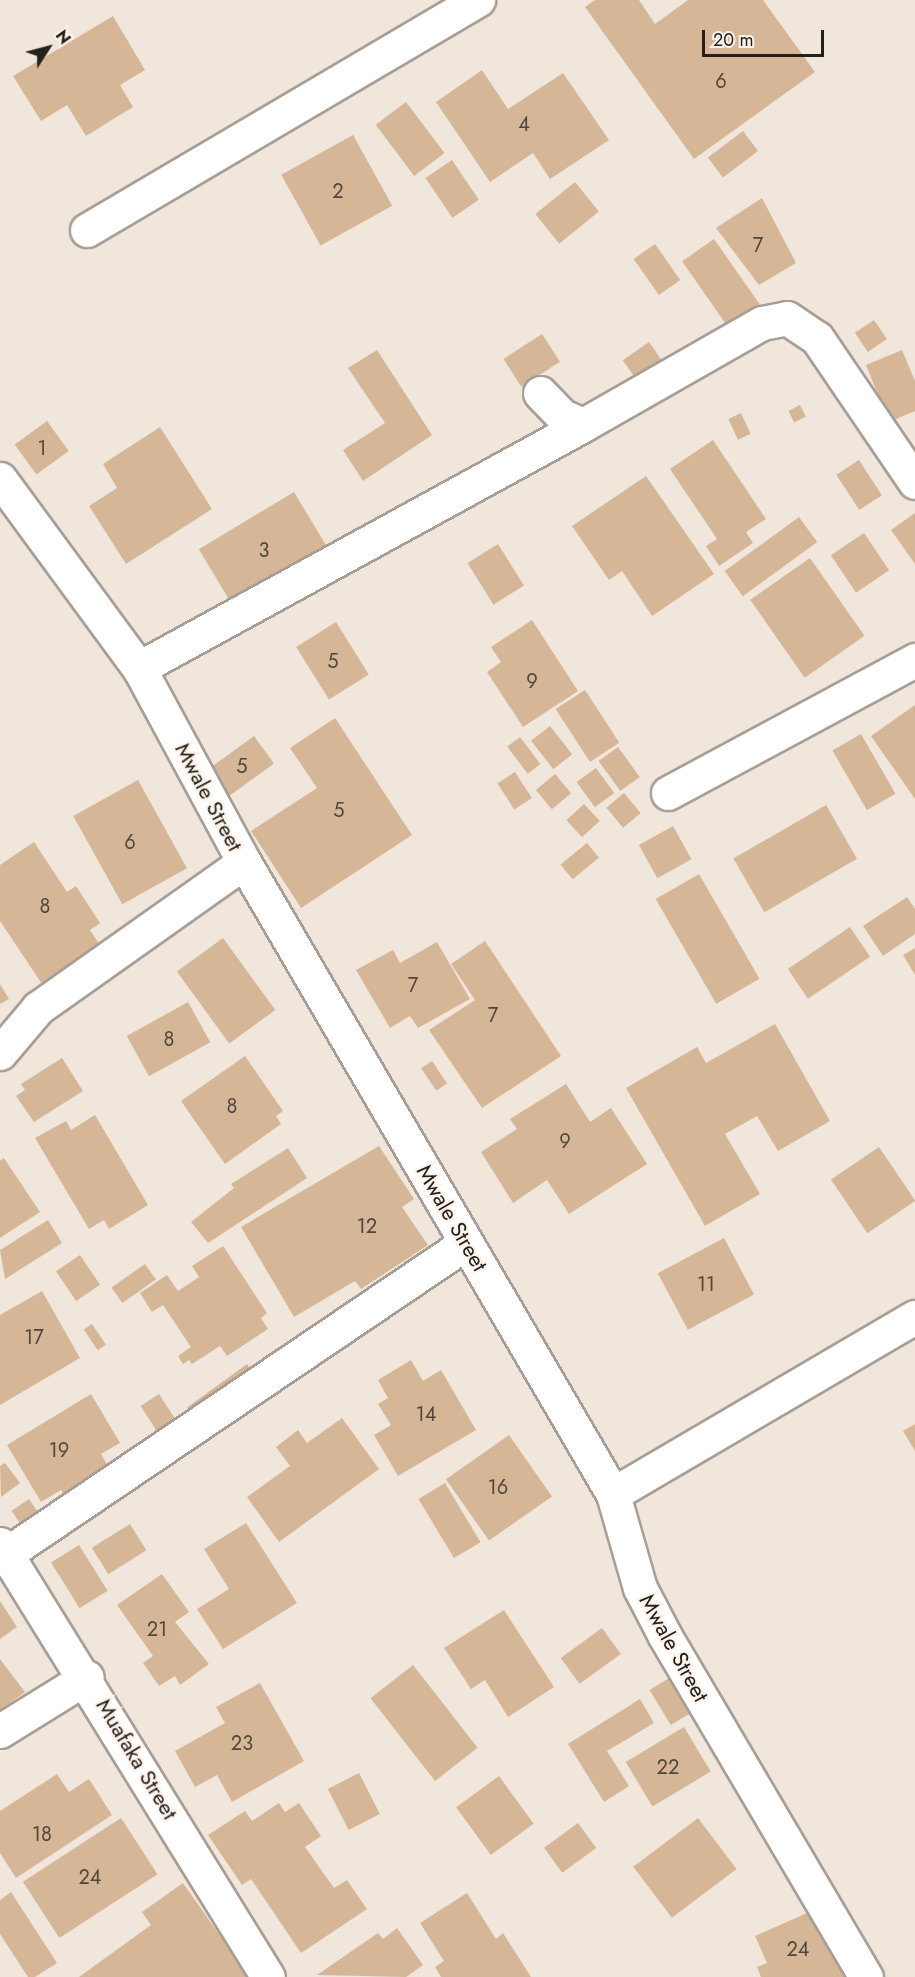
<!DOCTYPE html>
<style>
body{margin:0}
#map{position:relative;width:915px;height:1977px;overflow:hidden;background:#f0e6dc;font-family:Jost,sans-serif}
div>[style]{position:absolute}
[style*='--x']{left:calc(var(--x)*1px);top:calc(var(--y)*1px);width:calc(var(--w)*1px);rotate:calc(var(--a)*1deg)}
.building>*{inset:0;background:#d5b797;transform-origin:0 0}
.roads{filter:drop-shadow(2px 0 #a79e95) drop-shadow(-2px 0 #a79e95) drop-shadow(0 2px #a79e95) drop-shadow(0 -2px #a79e95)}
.street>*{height:33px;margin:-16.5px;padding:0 16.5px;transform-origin:16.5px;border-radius:16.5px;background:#fff}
span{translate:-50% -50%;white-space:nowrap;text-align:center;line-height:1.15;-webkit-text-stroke:4.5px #fdf3ea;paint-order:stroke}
.number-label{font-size:20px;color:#50463c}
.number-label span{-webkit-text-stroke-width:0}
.street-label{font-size:22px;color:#24201d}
.north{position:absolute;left:18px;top:18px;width:60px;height:60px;-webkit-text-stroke:4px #fdf3ea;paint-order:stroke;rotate:54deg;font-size:16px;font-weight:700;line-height:24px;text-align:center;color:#24201d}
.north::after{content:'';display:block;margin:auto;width:21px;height:27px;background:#24201d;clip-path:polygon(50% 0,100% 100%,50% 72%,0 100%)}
.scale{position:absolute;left:702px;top:30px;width:122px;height:27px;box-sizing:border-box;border:3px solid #24201d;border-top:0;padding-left:8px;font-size:18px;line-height:21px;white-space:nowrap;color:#24201d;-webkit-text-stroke:4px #fdf3ea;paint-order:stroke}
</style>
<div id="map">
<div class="building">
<i style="clip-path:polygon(595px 0,639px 0,655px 24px,688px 0,763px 0,815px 72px,694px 159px,585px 7px)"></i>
<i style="clip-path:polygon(113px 16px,145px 70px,120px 85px,133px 107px,86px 136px,67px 105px,41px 121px,13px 76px)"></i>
<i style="clip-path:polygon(482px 70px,508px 109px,563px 73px,609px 140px,550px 179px,533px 153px,490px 182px,436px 102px)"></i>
<i style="left:406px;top:102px;width:64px;height:38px;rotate:53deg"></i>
<i style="left:743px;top:131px;width:25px;height:44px;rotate:53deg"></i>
<i style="left:353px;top:135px;width:81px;height:82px;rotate:61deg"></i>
<i style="left:452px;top:160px;width:48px;height:32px;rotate:56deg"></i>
<i style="left:575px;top:182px;width:38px;height:51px;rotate:51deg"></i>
<i style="clip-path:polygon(762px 198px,796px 263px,759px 285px,716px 228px)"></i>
<i style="left:714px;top:239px;width:80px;height:39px;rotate:55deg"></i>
<i style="left:655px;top:244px;width:44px;height:26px;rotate:55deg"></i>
<i style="left:874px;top:320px;width:23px;height:23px;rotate:56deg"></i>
<i style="left:542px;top:334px;width:33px;height:46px;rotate:57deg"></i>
<i style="left:649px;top:342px;width:37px;height:32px;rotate:55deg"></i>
<i style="clip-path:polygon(377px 350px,432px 435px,363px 481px,343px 450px,385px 423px,348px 368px)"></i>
<i style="clip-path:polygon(902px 350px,915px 381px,915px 411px,889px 422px,866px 365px)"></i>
<i style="left:800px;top:405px;width:13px;height:13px;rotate:63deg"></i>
<i style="left:741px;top:413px;width:23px;height:14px;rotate:65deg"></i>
<i style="left:47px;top:421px;width:37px;height:40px;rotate:54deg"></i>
<i style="clip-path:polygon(160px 427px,212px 509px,126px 564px,89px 506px,117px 488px,103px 464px)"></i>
<i style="clip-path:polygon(713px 440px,766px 519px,746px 532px,753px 543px,719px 566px,706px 546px,717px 539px,670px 469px)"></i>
<i style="left:859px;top:460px;width:42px;height:27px;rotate:57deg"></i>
<i style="clip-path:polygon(646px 476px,714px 574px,652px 616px,622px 571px,609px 580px,572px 526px)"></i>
<i style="left:294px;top:492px;width:68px;height:111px;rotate:59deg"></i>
<i style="clip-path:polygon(915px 513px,915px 564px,891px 530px)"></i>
<i style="left:799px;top:517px;width:31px;height:92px;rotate:54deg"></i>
<i style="left:864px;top:533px;width:45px;height:40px;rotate:56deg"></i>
<i style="left:498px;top:544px;width:49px;height:36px;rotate:58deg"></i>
<i style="left:810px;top:558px;width:95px;height:73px;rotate:55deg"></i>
<i style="clip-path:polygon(532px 620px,578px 691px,523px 727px,487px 672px,501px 662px,491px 647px)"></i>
<i style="left:336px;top:622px;width:62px;height:47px;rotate:58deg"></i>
<i style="left:585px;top:690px;width:63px;height:35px;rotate:57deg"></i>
<i style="clip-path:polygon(915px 705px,915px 799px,871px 736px)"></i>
<i style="clip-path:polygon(335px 718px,412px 835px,301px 908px,251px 831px,317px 788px,290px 748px)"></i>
<i style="left:550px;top:726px;width:36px;height:24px;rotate:52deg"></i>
<i style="left:861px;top:734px;width:69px;height:33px;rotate:60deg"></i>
<i style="left:254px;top:736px;width:34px;height:55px;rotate:54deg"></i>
<i style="left:520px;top:737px;width:34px;height:16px;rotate:53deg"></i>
<i style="left:618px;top:747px;width:37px;height:24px;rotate:54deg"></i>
<i style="left:596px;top:768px;width:31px;height:24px;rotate:54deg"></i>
<i style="left:515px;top:772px;width:31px;height:21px;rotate:57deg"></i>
<i style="left:555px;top:774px;width:25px;height:25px;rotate:50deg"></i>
<i style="left:138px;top:780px;width:101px;height:74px;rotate:61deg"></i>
<i style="left:624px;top:793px;width:26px;height:23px;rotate:50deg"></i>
<i style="left:584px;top:804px;width:23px;height:24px;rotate:47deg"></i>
<i style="left:826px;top:805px;width:62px;height:107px;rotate:60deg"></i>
<i style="left:673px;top:826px;width:38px;height:39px;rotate:61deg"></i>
<i style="clip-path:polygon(34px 842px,67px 892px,76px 886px,100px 923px,90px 930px,104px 951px,46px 990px,0 921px,0 865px)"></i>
<i style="left:587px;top:843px;width:19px;height:34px;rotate:51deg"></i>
<i style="left:699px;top:874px;width:121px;height:50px;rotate:60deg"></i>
<i style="clip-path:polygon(907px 897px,915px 909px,915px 934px,883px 956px,863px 926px)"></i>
<i style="left:850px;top:927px;width:36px;height:75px;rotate:56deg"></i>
<i style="left:223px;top:938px;width:89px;height:57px;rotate:54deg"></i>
<i style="clip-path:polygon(485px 941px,561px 1056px,482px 1108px,429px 1030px,475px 1000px,451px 964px)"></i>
<i style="clip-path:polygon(437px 942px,470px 999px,418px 1028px,410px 1016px,390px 1028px,356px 970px,393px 950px,400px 963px)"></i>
<i style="clip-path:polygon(915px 948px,915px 975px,903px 955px)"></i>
<i style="clip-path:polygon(0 984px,9px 999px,0 1004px)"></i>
<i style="left:188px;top:1002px;width:46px;height:70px;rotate:61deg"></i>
<i style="clip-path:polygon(775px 1024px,830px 1121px,778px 1151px,757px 1116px,725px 1134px,760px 1194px,705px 1226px,626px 1088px,697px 1047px,706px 1063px)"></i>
<i style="clip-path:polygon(245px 1056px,283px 1111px,276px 1116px,281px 1124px,225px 1164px,181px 1101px)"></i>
<i style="clip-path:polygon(62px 1058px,83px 1091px,34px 1122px,16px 1096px,25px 1090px,21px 1084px)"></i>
<i style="left:432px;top:1061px;width:27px;height:13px;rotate:56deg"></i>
<i style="clip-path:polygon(566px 1084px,590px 1122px,611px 1108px,647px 1164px,569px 1214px,547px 1180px,513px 1203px,481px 1152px,517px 1129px,510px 1119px)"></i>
<i style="clip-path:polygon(95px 1115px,148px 1205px,109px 1229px,104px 1220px,89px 1229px,35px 1138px,66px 1121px,71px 1130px)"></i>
<i style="clip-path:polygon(379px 1146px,414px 1199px,402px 1207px,428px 1245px,361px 1289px,355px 1281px,294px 1317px,241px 1227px)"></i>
<i style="left:879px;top:1147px;width:65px;height:58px;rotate:56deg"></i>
<i style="clip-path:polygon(288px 1148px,307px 1178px,208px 1243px,191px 1222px,234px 1188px,231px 1184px)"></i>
<i style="clip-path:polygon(4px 1158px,40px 1212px,0 1238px,0 1161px)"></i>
<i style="clip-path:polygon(48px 1220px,62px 1243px,5px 1279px,0 1250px)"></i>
<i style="left:724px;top:1238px;width:64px;height:75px;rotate:62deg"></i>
<i style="clip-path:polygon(223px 1246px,267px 1313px,261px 1318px,268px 1329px,227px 1356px,220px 1346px,192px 1364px,189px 1360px,183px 1364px,178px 1356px,191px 1347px,163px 1305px,152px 1312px,140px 1293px,167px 1275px,178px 1291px,199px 1277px,192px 1266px)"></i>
<i style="left:80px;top:1255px;width:36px;height:29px;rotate:56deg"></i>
<i style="left:145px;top:1264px;width:19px;height:41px;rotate:55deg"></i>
<i style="clip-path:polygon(42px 1291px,80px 1358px,0 1405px,0 1315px)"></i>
<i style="left:92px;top:1324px;width:25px;height:10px;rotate:56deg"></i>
<i style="clip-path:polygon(411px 1360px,423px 1381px,441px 1370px,476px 1430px,398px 1476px,374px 1435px,391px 1425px,378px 1404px,388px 1398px,378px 1380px)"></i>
<i style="left:247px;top:1364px;width:24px;height:74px;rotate:54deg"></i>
<i style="clip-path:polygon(91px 1394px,120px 1443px,101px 1454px,111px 1471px,65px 1497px,61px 1490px,41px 1502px,7px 1445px)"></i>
<i style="left:159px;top:1394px;width:33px;height:22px;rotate:57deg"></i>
<i style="clip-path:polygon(342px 1418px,379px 1469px,279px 1542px,247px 1497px,290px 1466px,276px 1447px,298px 1430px,307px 1443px)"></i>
<i style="clip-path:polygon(915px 1424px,915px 1451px,903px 1431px)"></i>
<i style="left:509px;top:1435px;width:75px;height:77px;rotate:55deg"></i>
<i style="clip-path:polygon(5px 1463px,20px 1483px,1px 1497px,0 1466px)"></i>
<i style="left:445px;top:1483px;width:69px;height:31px;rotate:59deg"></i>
<i style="left:29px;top:1499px;width:23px;height:21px;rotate:56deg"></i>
<i style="clip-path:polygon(246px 1523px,297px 1603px,223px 1649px,197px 1609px,229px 1589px,204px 1549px)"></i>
<i style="left:130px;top:1524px;width:31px;height:45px;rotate:58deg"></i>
<i style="left:79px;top:1545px;width:54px;height:33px;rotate:58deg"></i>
<i style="clip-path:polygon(162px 1574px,189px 1612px,175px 1622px,209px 1664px,180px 1685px,175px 1676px,159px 1686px,143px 1663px,153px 1656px,117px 1605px)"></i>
<i style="clip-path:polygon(0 1601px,17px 1627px,0 1639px)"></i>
<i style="clip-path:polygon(504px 1610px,554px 1687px,508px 1717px,485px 1680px,471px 1689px,444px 1648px)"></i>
<i style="left:602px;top:1628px;width:32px;height:51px;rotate:54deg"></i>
<i style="clip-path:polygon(0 1659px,25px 1692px,0 1710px)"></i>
<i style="left:413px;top:1665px;width:105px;height:54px;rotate:52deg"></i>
<i style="left:671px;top:1677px;width:41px;height:25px;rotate:59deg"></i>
<i style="clip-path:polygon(260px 1683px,304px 1761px,232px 1802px,217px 1775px,195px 1787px,175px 1751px,225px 1723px,216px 1707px)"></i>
<i style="clip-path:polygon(640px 1699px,654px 1723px,607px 1751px,629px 1786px,604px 1802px,568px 1744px)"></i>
<i style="left:684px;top:1727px;width:52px;height:68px;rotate:59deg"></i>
<i style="left:359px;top:1773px;width:46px;height:35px;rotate:63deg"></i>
<i style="clip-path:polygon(57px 1774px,69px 1792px,89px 1779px,112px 1815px,16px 1878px,0 1853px,0 1811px)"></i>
<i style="left:499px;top:1776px;width:59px;height:53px;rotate:54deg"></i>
<i style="clip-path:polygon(279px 1803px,285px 1812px,299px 1803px,321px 1836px,305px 1847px,334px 1888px,347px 1880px,367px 1909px,301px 1953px,251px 1879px,242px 1885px,208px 1835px,245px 1811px,252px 1821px)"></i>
<i style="left:121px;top:1818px;width:67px;height:117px;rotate:57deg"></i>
<i style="left:698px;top:1818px;width:64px;height:81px;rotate:53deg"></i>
<i style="left:578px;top:1823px;width:31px;height:42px;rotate:54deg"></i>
<i style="clip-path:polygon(183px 1883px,249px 1977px,79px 1977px,151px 1925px,142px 1912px)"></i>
<i style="clip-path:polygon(11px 1892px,57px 1963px,35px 1977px,28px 1977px,0 1934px,0 1900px)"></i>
<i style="clip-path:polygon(467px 1893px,496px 1939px,503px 1933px,531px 1977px,441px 1977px,435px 1967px,444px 1961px,420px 1923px)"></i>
<i style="clip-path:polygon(816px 1909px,847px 1977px,761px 1977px,757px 1967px,767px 1963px,755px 1936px)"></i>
<i style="clip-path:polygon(397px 1928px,423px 1965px,406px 1977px,317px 1975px,378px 1933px,383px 1939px)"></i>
</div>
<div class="roads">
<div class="street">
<i style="--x:87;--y:230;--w:454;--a:-30.5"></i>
<i style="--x:540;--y:393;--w:32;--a:46"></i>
<i style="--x:562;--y:416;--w:23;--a:23"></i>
<i style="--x:583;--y:425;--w:206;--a:-29.7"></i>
<i style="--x:762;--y:323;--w:25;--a:-11"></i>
<i style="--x:787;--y:318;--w:36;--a:34"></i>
<i style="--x:817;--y:338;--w:174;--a:55.8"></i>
<i style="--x:0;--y:479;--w:235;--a:53.7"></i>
<i style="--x:139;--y:668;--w:221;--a:61.6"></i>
<i style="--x:244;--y:862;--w:732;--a:59.72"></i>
<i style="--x:613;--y:1494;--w:98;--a:74"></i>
<i style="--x:640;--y:1588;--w:54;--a:62.5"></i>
<i style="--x:665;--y:1636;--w:396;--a:59.5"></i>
<i style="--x:139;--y:668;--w:506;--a:-28.69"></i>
<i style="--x:668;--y:793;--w:281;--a:-28.3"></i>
<i style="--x:0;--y:1053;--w:59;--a:-49.8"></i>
<i style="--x:38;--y:1008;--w:252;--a:-35.3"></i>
<i style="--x:613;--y:1494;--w:350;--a:-30.4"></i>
<i style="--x:0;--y:1544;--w:509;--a:58.25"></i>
<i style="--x:6;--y:1554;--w:555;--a:-34.06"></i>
<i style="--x:0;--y:1731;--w:102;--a:-31.8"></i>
</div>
</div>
<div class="number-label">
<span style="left:721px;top:81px">6</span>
<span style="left:524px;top:124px">4</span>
<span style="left:338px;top:191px">2</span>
<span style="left:758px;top:245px">7</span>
<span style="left:42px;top:448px">1</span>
<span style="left:264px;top:550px">3</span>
<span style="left:333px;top:661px">5</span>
<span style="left:532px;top:681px">9</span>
<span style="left:242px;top:766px">5</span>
<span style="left:339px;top:810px">5</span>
<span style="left:130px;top:842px">6</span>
<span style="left:45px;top:906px">8</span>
<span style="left:413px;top:985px">7</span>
<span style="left:493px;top:1015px">7</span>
<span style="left:169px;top:1039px">8</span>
<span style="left:232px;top:1106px">8</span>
<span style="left:565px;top:1141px">9</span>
<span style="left:367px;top:1226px">12</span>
<span style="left:706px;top:1284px">11</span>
<span style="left:34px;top:1337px">17</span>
<span style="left:426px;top:1414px">14</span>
<span style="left:59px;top:1450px">19</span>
<span style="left:498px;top:1487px">16</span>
<span style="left:157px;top:1629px">21</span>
<span style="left:242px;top:1743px">23</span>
<span style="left:668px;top:1767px">22</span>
<span style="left:42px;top:1834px">18</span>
<span style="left:90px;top:1877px">24</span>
<span style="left:798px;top:1949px">24</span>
</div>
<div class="street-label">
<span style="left:209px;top:797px;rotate:62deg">Mwale Street</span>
<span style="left:452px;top:1218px;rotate:60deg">Mwale Street</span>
<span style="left:674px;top:1648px;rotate:61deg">Mwale Street</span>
<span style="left:137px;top:1759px;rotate:59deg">Muafaka Street</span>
</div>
<div class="north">N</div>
<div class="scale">20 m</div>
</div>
